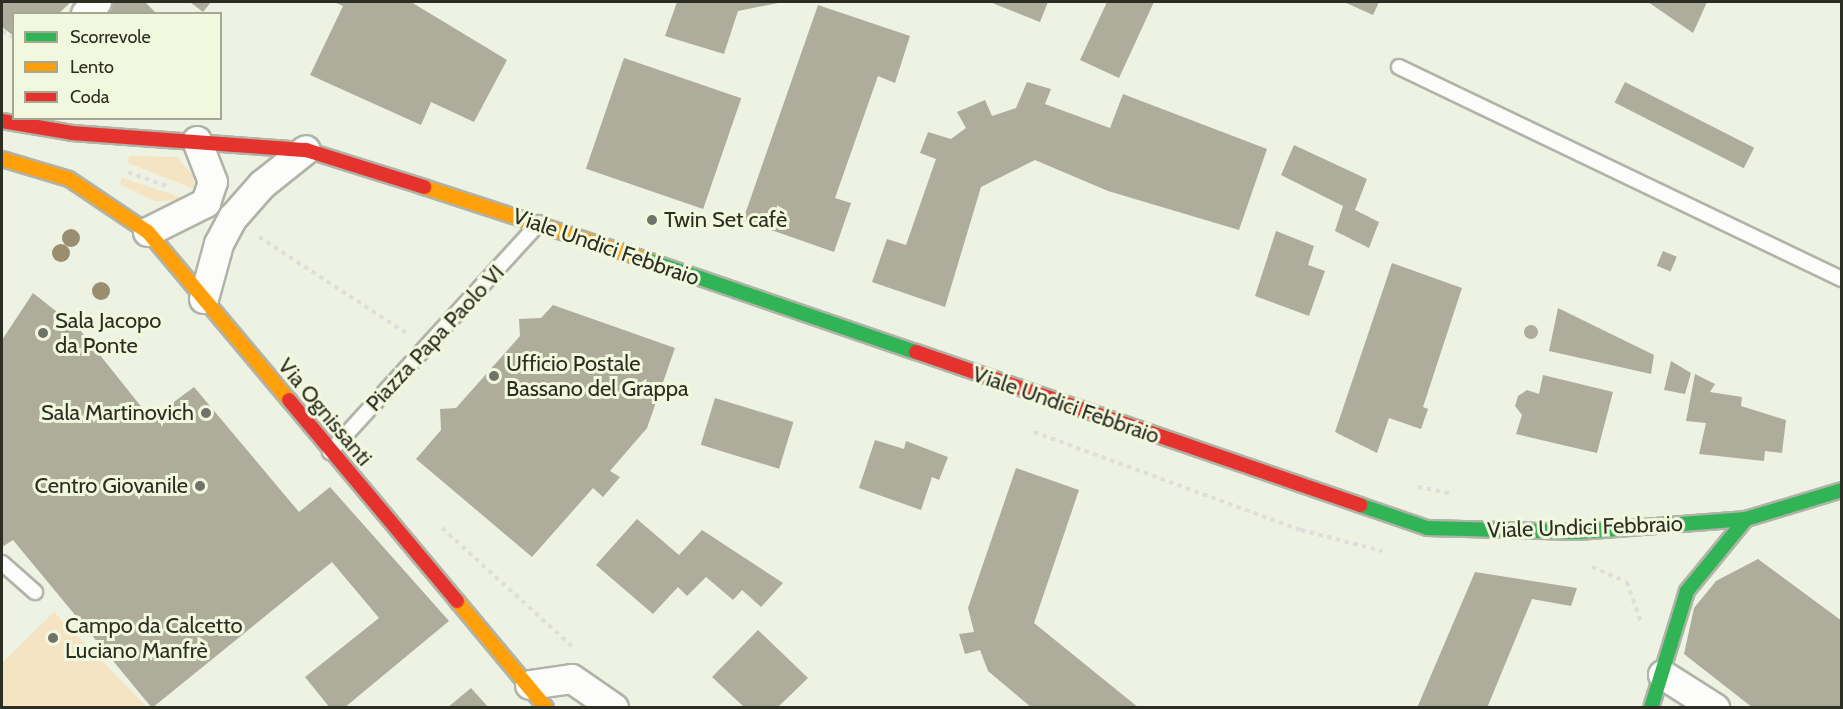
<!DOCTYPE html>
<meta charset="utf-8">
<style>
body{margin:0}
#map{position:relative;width:1843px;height:709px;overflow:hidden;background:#eef2e3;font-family:Cabin,sans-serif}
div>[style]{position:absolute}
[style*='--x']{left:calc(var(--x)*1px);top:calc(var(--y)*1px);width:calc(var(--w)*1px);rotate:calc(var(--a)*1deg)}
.green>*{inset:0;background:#f4e4c3}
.building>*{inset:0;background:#aead9b;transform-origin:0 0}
.round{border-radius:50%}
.path>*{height:4px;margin-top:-2px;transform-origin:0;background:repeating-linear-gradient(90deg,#dededa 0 4.5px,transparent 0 9px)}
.roads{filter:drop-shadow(2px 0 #b0b3a7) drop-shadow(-2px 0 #b0b3a7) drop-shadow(0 2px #b0b3a7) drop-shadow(0 -2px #b0b3a7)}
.lane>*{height:14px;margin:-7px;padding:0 7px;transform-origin:7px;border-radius:7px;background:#fcfdfb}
.street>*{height:28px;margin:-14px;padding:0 14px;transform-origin:14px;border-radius:14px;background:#fcfdfb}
.fast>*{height:14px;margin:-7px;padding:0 7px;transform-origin:7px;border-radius:7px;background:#30b455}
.slow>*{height:14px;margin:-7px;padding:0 7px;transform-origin:7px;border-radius:7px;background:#ff9f0a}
.jam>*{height:14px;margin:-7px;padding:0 7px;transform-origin:7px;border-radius:7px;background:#e5322d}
.trees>*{width:18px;height:18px;margin:-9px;border-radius:50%;background:#9a8e71}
.dots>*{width:16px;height:16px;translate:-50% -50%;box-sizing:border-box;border:3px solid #f2f8dd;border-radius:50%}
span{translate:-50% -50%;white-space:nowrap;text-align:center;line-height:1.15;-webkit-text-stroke:6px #f2f8dd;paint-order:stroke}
.poi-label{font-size:22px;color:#2c2e24}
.left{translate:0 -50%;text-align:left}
.right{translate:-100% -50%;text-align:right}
.street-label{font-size:22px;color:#2c2e24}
.frame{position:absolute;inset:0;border:3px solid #2c2e24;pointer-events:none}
.legend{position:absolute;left:12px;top:12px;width:210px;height:108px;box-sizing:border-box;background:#f2f8dd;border:2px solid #a3a793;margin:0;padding:8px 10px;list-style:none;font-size:18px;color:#2c2e24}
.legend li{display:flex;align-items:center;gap:12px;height:30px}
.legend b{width:30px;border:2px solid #a3a793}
</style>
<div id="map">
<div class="green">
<i style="clip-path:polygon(129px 156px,177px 157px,194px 177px,194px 189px,128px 163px)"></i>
<i style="clip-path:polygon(122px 178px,189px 200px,154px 201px,120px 184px)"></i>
<i style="clip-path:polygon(54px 612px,147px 707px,2px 707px,2px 663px)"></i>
</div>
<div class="building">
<i style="clip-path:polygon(2px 2px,71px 2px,58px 14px,14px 14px,14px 36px,2px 27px)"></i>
<i style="clip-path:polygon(104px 2px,145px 2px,157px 14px,93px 14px)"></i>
<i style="clip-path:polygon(190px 2px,211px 2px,203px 12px)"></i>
<i style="clip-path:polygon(334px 2px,411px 2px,507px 60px,474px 122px,431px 102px,421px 125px,310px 75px,343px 6px)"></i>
<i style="clip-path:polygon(677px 2px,783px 2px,738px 11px,724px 54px,665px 36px)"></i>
<i style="clip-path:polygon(990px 2px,1048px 2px,1040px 22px)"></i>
<i style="clip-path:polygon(1107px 2px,1154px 2px,1119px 78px,1080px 60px)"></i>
<i style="clip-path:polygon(1344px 2px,1379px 2px,1373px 15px)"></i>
<i style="clip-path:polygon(1648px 2px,1707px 2px,1693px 33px)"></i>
<i style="clip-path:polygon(818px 5px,910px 36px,895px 83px,878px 76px,835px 198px,851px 203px,834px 252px,743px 220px)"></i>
<i style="left:624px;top:58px;width:124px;height:117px;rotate:19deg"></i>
<i style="clip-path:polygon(1027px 82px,1051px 89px,1045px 104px,1110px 128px,1123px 94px,1267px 149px,1239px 230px,1108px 191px,1035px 160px,981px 187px,945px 307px,872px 282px,887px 239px,906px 245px,936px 159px,920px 153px,928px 132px,951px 139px,966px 128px,957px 112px,985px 100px,992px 116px,1016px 108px)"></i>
<i style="left:1625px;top:82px;width:145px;height:23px;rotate:27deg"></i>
<i style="clip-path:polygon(1294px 145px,1367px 179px,1355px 210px,1379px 222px,1369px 248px,1335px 231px,1343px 206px,1281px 175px)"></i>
<i style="clip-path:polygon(1276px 231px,1314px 246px,1308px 265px,1325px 271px,1309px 316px,1255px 296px)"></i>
<i style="left:1663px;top:251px;width:15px;height:16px;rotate:23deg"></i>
<i style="clip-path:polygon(1392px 263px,1462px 288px,1423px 407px,1428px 409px,1421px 429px,1389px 418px,1377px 453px,1335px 432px)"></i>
<i style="clip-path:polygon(33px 293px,80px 330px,151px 419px,194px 387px,299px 512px,330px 487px,449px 621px,344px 708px,330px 708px,305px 677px,379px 618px,332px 562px,152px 708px,13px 540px,2px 547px,2px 340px)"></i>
<i style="clip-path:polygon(553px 305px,675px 348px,647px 428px,610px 471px,620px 477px,603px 497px,593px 488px,532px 557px,416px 459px,441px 430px,440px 409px,456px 408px,520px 336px,519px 319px,541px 318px)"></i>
<i style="clip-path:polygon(1558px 308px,1654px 355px,1651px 374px,1549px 351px)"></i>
<i class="round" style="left:1524px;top:325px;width:14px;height:14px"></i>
<i style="clip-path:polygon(1671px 361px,1691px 373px,1685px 394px,1664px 390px)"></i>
<i style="clip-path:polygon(1695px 374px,1715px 384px,1710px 392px,1742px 397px,1741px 406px,1786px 420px,1782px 453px,1765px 451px,1764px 461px,1699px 454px,1706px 423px,1686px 421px)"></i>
<i style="clip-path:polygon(1543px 375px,1613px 392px,1597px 453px,1516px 434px,1522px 415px,1515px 406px,1518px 396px,1527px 390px,1539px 394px)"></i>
<i style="left:715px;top:398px;width:82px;height:49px;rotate:17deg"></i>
<i style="clip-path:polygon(875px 440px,904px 449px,906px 441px,948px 457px,939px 480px,932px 477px,921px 510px,859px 488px)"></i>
<i style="clip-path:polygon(1016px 468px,1079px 490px,1034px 623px,1139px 708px,1032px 708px,988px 671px,980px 650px,965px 654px,959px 634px,974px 632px,968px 608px)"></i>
<i style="clip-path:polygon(637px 519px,679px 555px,702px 530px,783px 583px,761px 607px,742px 590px,733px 600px,706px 577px,687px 596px,678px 587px,653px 614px,596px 565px)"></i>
<i style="clip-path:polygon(1758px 559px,1842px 621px,1842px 708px,1753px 708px,1684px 654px,1694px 608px,1716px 581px)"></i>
<i style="clip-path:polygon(1475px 572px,1577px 588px,1571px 606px,1532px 599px,1487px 708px,1417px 708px)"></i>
<i style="clip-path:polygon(758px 630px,808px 678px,777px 708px,745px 708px,712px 677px)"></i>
<i style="clip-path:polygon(471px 688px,489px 708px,447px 708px)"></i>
</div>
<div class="path">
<i style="--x:2;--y:31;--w:14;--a:30"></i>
<i style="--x:128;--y:172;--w:44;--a:20.1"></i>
<i style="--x:259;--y:237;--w:176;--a:33.1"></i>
<i style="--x:1034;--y:432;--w:284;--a:20.2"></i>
<i style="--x:1301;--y:530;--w:84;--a:14.5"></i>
<i style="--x:1418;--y:487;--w:32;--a:11"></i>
<i style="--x:442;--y:528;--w:178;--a:42.3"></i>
<i style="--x:1592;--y:567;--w:38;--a:23"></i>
<i style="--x:1627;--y:582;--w:43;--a:71.1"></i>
</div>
<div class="roads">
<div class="lane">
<i style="--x:1399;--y:67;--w:491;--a:25.6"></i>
<i style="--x:330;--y:452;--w:310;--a:-47.6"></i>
<i style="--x:2;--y:563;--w:44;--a:41.3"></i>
</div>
<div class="street">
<i style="--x:86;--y:14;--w:16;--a:-47"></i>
<i style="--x:148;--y:232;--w:65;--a:-26.6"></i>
<i style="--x:206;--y:203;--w:22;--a:-72"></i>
<i style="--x:213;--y:182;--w:44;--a:-111.3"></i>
<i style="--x:204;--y:299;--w:57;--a:-74.7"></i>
<i style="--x:219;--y:244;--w:30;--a:-62"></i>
<i style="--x:233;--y:218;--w:44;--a:-48.7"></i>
<i style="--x:262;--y:185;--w:56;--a:-38.5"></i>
<i style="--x:1663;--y:675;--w:62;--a:32.4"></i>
<i style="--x:530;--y:685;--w:42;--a:-8.1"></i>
<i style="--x:572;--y:679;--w:51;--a:34.6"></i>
</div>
<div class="fast">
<i style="--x:647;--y:260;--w:284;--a:18.9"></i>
<i style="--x:1360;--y:505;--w:71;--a:18.9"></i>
<i style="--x:1427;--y:528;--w:151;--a:1.5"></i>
<i style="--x:1578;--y:532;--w:169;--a:-4.4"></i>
<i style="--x:1746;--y:519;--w:100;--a:-16.8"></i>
<i style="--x:1651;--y:708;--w:122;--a:-72.9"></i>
<i style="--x:1687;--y:591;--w:93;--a:-50.7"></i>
</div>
<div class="slow">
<i style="--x:2;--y:159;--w:70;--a:16.6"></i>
<i style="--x:69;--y:179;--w:95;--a:33.9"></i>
<i style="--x:148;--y:232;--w:219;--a:50"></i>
<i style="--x:424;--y:187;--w:235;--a:18.1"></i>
<i style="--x:457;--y:601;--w:139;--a:50.2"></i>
</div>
<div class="jam">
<i style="--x:2;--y:121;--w:71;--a:9.7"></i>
<i style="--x:72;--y:133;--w:235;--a:4.2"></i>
<i style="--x:306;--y:150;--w:124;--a:17.4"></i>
<i style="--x:916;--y:352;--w:470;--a:19"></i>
<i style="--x:289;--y:400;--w:262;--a:50.1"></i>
</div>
</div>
<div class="trees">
<i style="left:71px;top:238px"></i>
<i style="left:61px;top:253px"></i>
<i style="left:101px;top:291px"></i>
</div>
<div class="dots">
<i style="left:652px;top:220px;background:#707367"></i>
<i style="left:43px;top:333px;background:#707367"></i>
<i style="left:494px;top:376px;background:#707367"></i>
<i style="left:206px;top:413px;background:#707367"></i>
<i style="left:200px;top:486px;background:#707367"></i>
<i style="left:53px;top:638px;background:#707367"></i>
</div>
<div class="poi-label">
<span class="left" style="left:664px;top:220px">Twin Set cafè</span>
<span class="left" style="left:55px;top:333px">Sala Jacopo<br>da Ponte</span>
<span class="left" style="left:506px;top:376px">Ufficio Postale<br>Bassano del Grappa</span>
<span class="right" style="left:194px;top:413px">Sala Martinovich</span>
<span class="right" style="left:188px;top:486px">Centro Giovanile</span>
<span class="left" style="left:65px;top:638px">Campo da Calcetto<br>Luciano Manfrè</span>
</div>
<div class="street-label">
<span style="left:606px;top:247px;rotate:19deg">Viale Undici Febbraio</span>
<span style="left:435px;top:338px;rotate:-47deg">Piazza Papa Paolo VI</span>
<span style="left:1066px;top:405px;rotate:19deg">Viale Undici Febbraio</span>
<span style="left:325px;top:412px;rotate:50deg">Via Ognissanti</span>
<span style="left:1585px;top:527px;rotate:-2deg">Viale Undici Febbraio</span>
</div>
<div class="frame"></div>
<ul class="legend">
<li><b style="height:8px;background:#30b455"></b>Scorrevole</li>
<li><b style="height:8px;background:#ff9f0a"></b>Lento</li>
<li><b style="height:8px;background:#e5322d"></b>Coda</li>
</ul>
</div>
